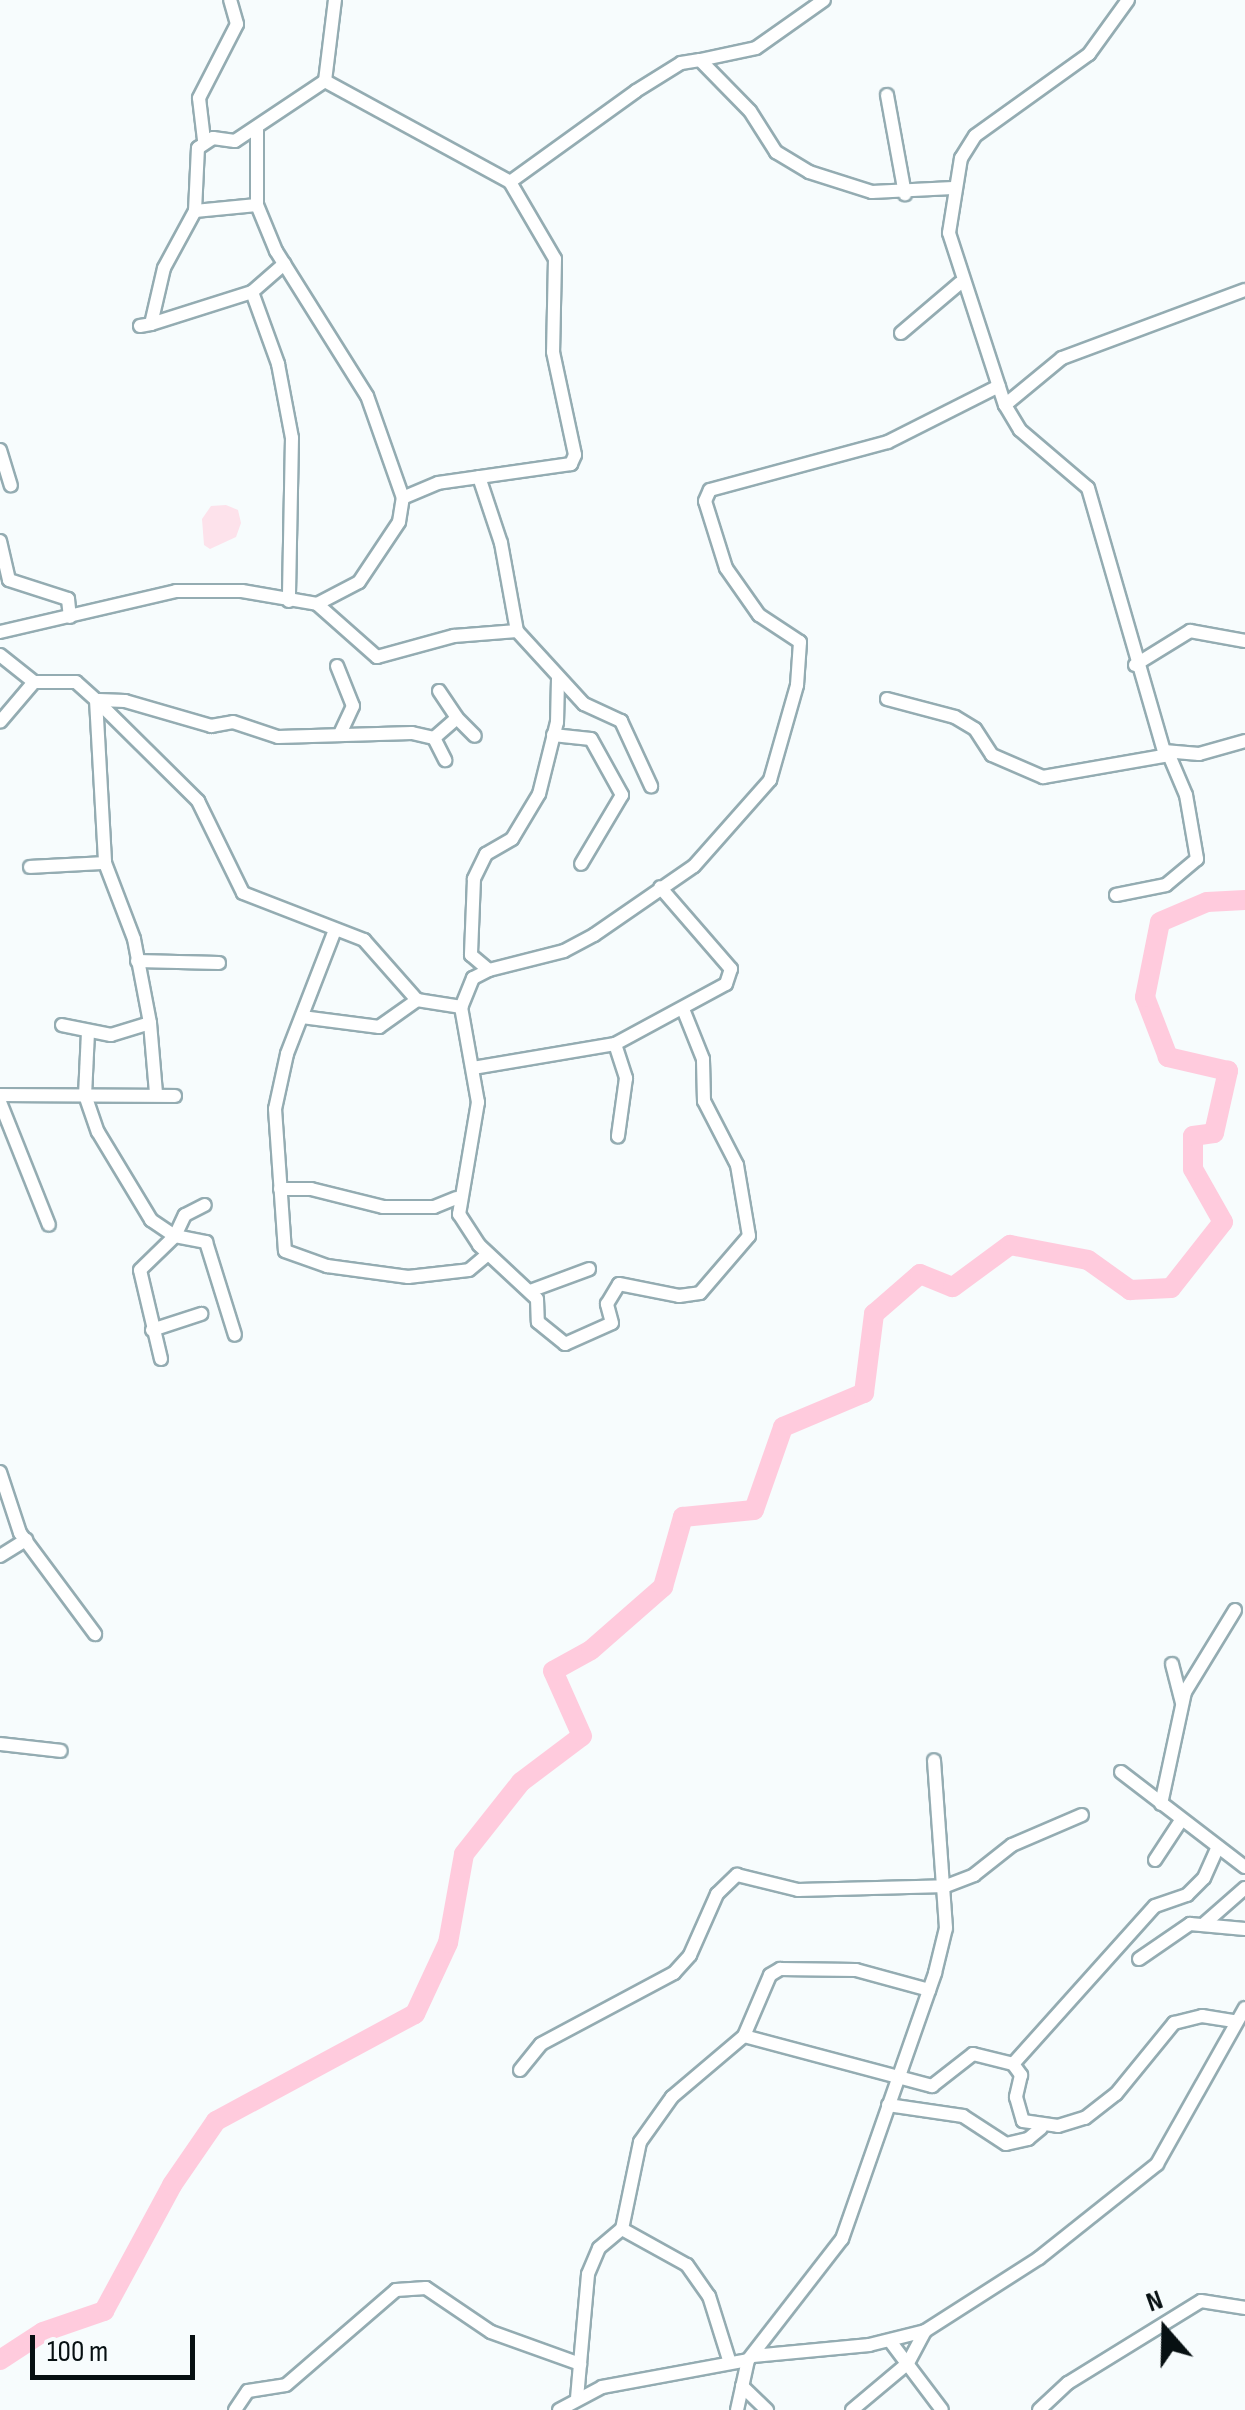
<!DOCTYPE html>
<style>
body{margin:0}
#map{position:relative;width:1245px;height:2410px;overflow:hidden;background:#f7fcfd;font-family:"Sofia Sans Condensed",sans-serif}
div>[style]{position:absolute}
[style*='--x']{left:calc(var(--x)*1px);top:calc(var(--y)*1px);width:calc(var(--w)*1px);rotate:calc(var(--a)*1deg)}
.green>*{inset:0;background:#fde2eb}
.river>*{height:20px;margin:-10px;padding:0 10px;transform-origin:10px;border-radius:10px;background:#ffcbdd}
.roads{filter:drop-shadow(2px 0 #94acb2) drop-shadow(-2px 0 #94acb2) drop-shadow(0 2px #94acb2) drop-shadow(0 -2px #94acb2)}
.street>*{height:12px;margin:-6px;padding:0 6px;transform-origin:6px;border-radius:6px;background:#fff}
span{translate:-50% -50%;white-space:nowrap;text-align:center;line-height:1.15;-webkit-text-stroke:10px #f7fcfd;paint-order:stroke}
.north{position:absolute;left:1115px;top:2280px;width:100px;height:100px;-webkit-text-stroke:8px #f7fcfd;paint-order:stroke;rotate:340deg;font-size:28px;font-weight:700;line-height:40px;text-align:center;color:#071012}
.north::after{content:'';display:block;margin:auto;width:35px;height:45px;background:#071012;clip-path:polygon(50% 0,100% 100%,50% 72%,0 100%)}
.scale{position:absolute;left:30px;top:2335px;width:165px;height:45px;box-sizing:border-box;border:5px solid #071012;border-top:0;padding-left:12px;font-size:30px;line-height:35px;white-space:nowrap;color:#071012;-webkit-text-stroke:8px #f7fcfd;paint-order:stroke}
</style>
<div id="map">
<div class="green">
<i style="clip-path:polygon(226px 505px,238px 510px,241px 523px,236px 537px,210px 549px,204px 545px,202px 519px,211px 506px)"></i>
</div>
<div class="river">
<i style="--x:0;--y:2360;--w:51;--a:-33.1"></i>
<i style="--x:43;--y:2332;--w:65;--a:-19"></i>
<i style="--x:104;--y:2311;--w:143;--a:-61.6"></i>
<i style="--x:172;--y:2185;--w:78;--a:-55.5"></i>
<i style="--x:216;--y:2121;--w:226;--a:-28.3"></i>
<i style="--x:415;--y:2014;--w:78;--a:-65.1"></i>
<i style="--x:448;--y:1943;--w:90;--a:-79.8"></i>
<i style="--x:464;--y:1854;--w:92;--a:-51.6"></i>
<i style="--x:521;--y:1782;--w:76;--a:-37"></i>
<i style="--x:582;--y:1736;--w:71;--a:-114"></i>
<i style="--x:553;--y:1671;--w:43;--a:-28.9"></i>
<i style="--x:591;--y:1650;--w:96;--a:-41.2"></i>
<i style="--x:663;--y:1587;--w:73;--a:-74.1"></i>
<i style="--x:683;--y:1517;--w:71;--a:-5.6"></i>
<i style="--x:754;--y:1510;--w:88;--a:-70.7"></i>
<i style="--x:783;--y:1427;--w:88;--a:-22.8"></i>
<i style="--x:864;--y:1393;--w:80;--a:-82.8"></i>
<i style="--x:874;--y:1314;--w:61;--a:-41"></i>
<i style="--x:920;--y:1274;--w:35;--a:22"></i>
<i style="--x:953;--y:1287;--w:71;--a:-36.4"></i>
<i style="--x:1010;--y:1245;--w:79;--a:10.9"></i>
<i style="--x:1088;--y:1260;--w:52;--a:35.5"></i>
<i style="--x:1130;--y:1290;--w:41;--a:-2.8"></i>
<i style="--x:1171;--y:1288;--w:84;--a:-51.8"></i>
<i style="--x:1223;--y:1222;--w:61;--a:-119.5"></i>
<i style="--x:1193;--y:1169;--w:33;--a:-90"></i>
<i style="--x:1193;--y:1136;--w:21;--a:-8"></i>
<i style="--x:1214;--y:1133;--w:64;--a:-77.3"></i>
<i style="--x:1228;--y:1071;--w:62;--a:-166.9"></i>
<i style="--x:1168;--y:1057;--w:64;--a:-111"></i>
<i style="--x:1145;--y:997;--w:76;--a:-78.7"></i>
<i style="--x:1160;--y:922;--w:51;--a:-23.1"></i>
<i style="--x:1207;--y:902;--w:38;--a:-3"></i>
</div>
<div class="roads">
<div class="street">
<i style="--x:1128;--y:0;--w:67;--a:125.8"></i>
<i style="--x:1089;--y:54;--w:140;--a:144.3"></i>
<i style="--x:975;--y:136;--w:26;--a:122"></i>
<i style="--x:961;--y:158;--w:76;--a:99.1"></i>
<i style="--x:949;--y:233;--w:181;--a:72"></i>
<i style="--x:1005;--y:405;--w:74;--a:-39.5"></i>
<i style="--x:1062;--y:358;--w:195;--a:-20.4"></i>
<i style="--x:700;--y:60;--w:57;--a:-12.1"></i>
<i style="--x:756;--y:48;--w:83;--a:-35.2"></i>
<i style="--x:325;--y:81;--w:211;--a:28.6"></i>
<i style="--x:510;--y:182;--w:89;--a:59.7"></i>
<i style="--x:555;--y:259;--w:93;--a:91.2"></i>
<i style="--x:553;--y:352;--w:105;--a:77.9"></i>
<i style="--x:575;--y:455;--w:10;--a:114"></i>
<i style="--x:571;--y:464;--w:134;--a:171.9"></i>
<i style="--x:438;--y:483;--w:38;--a:157"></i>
<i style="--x:887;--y:95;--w:101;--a:79.7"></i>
<i style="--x:204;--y:140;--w:42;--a:-96.8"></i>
<i style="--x:199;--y:98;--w:83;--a:-62.8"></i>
<i style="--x:237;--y:24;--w:25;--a:-106"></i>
<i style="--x:510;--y:182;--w:155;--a:-35.8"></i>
<i style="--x:636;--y:91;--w:53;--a:-31.9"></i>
<i style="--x:681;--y:63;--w:19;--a:-9"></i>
<i style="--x:700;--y:60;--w:71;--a:45.6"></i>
<i style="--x:750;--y:111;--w:49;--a:57.6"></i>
<i style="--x:776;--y:152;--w:39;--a:31"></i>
<i style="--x:809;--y:172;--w:66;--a:17.6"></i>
<i style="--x:872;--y:192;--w:81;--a:-2.8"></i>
<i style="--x:195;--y:211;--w:62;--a:-5.5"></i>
<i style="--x:252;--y:292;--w:77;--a:70.1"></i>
<i style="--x:278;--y:364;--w:75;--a:79.3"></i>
<i style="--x:292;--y:438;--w:163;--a:91.1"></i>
<i style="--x:151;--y:324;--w:106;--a:-17.6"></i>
<i style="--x:252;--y:292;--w:43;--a:-41.2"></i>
<i style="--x:140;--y:326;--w:11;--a:-10"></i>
<i style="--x:151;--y:324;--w:57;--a:-76.9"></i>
<i style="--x:164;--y:268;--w:65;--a:-61.5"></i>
<i style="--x:195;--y:211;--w:63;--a:-87.3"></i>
<i style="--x:198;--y:148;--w:18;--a:-34"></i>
<i style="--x:213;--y:138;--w:22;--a:8"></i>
<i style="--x:235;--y:141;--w:108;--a:-33.7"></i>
<i style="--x:325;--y:81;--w:82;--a:-83"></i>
<i style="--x:901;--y:333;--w:77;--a:-40.3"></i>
<i style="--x:1005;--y:405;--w:29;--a:59"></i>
<i style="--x:1020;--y:430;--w:89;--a:40.5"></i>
<i style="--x:1088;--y:488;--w:274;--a:73.9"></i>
<i style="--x:1164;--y:751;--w:35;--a:5"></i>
<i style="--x:1199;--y:754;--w:48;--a:-15.8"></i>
<i style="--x:0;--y:450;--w:37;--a:73"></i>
<i style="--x:479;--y:477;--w:70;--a:71.6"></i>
<i style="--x:501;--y:543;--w:89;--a:79.7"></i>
<i style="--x:0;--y:541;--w:40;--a:77"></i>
<i style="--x:9;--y:580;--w:62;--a:17.9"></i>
<i style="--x:68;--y:599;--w:18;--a:84"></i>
<i style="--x:317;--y:604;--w:80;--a:41.5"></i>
<i style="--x:377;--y:657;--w:80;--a:-15.3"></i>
<i style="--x:454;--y:636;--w:63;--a:-4.5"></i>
<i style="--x:517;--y:631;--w:99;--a:47.5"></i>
<i style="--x:584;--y:704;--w:41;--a:24.7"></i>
<i style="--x:621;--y:721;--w:72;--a:65.2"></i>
<i style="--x:0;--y:632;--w:181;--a:-13.1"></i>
<i style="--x:176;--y:591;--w:66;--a:0"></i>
<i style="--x:242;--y:591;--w:76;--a:9.8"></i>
<i style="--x:317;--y:604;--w:47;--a:-27.6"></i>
<i style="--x:359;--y:582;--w:72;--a:-56.3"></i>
<i style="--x:399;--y:522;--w:24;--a:-81"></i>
<i style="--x:403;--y:498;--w:108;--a:-109.4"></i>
<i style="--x:367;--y:396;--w:171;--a:-122.1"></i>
<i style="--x:276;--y:251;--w:50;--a:-112.4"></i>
<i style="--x:257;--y:205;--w:77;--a:-90"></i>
<i style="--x:0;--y:655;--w:43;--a:38.5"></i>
<i style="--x:34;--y:682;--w:52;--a:130.4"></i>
<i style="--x:1135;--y:665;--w:65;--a:-31.7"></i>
<i style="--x:1190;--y:631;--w:56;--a:10.3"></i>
<i style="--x:337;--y:666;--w:43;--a:68.2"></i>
<i style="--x:353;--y:706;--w:31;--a:115"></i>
<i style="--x:558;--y:679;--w:43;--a:91.3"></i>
<i style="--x:557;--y:722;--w:74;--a:104"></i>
<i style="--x:539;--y:794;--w:52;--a:121"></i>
<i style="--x:512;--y:839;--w:30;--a:150"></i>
<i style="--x:486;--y:854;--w:28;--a:116"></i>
<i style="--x:474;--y:879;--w:76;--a:92.3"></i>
<i style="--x:471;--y:955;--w:23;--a:40"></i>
<i style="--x:489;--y:970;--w:77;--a:-14.2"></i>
<i style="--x:564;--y:951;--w:34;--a:-28"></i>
<i style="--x:594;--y:935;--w:121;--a:-34.6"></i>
<i style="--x:694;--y:866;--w:115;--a:-48.5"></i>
<i style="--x:770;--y:780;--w:99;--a:-74.1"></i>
<i style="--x:797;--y:685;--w:43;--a:-86"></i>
<i style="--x:800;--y:642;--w:49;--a:-146.6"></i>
<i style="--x:759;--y:615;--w:57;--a:-125.1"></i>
<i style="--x:726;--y:568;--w:70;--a:-107.4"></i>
<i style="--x:705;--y:501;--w:12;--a:-66"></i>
<i style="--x:710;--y:490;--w:184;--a:-15.1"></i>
<i style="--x:888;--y:442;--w:124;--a:-26.8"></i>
<i style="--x:34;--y:682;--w:42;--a:0"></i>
<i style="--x:76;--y:682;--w:27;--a:42"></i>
<i style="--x:96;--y:700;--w:163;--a:86.8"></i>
<i style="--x:105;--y:863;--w:81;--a:69.1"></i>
<i style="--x:134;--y:939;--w:86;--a:79.2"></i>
<i style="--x:150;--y:1023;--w:41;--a:162.9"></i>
<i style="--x:111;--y:1035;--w:50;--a:-168.5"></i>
<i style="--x:439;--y:691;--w:32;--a:56"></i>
<i style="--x:887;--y:699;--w:70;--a:14.8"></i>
<i style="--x:955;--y:717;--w:23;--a:31"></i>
<i style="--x:975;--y:729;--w:31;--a:57"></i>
<i style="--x:992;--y:755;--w:56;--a:23.3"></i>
<i style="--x:1043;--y:777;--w:128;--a:-9.9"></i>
<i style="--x:1169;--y:755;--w:43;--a:67"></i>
<i style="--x:1186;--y:795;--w:65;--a:80.2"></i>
<i style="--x:1197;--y:859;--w:40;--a:140"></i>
<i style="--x:1166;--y:885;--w:51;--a:168.7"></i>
<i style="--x:96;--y:700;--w:144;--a:44.7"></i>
<i style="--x:198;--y:801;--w:102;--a:63.9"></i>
<i style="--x:243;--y:893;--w:130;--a:21.2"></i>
<i style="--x:364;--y:940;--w:80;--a:48.5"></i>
<i style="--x:417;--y:1000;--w:45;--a:9"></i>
<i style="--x:99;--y:700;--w:26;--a:2"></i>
<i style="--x:125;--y:701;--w:90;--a:16.2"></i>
<i style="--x:211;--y:726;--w:22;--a:-10"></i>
<i style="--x:233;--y:722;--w:47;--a:18.4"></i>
<i style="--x:278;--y:737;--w:134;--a:-1.7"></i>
<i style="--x:412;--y:733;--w:23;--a:13"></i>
<i style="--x:434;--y:738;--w:25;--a:63"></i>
<i style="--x:553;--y:735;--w:38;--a:6"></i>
<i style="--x:591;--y:739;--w:64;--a:61"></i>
<i style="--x:622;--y:795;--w:80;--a:120.7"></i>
<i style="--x:434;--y:738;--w:30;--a:-41"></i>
<i style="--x:457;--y:718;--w:25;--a:45"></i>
<i style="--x:30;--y:867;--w:75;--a:-3.1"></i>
<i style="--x:335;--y:930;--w:133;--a:111.2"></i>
<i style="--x:287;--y:1054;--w:56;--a:102.3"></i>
<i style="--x:275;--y:1109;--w:142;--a:86"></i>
<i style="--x:285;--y:1251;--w:45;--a:19.7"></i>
<i style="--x:327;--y:1266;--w:82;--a:7.7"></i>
<i style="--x:408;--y:1277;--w:61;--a:-6.5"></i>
<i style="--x:469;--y:1270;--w:25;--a:-40"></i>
<i style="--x:137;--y:961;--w:82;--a:1.4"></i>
<i style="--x:489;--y:970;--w:18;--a:153"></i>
<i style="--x:473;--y:978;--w:31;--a:112"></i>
<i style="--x:461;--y:1007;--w:97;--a:79.9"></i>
<i style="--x:478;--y:1102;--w:114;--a:99.6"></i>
<i style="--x:459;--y:1214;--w:37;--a:57"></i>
<i style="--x:479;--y:1245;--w:79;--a:43"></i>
<i style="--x:537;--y:1299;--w:23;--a:88"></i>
<i style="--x:538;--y:1322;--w:35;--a:39"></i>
<i style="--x:565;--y:1344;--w:51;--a:-24.1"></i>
<i style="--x:612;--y:1323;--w:20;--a:-105"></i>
<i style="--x:607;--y:1304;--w:23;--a:-59"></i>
<i style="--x:619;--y:1284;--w:61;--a:11.3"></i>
<i style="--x:679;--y:1296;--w:21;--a:-8"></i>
<i style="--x:700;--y:1293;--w:75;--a:-49.3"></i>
<i style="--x:749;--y:1236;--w:72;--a:-99.6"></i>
<i style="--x:737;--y:1165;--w:72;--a:-117.3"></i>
<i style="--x:704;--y:1101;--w:42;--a:-91.4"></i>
<i style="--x:703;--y:1059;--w:54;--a:-111.8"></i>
<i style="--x:302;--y:1017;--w:78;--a:7.4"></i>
<i style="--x:379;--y:1027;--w:47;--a:-35.4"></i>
<i style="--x:150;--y:1023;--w:70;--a:85.1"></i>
<i style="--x:88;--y:1032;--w:63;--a:92.7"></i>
<i style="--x:85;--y:1095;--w:39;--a:71"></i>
<i style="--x:98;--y:1132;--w:103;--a:58.9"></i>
<i style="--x:151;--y:1220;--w:29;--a:34"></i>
<i style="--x:175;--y:1236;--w:32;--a:11"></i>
<i style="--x:206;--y:1242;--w:97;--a:72.7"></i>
<i style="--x:615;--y:1044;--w:36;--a:72"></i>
<i style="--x:626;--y:1078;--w:59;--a:97.9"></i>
<i style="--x:473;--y:1068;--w:144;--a:-9.6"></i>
<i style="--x:615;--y:1044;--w:126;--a:-28.4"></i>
<i style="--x:726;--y:984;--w:16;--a:-72"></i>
<i style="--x:731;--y:969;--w:108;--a:-130.9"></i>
<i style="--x:0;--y:1095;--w:175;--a:0.3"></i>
<i style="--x:0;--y:1102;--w:132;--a:68.3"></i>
<i style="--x:280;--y:1189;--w:31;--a:0"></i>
<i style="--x:311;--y:1189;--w:74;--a:14"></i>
<i style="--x:383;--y:1207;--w:51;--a:0"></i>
<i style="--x:434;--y:1207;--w:24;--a:-22"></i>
<i style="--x:530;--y:1291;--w:63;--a:-20.4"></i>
<i style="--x:152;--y:1330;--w:52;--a:-18.1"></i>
<i style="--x:161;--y:1359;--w:91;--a:-103.3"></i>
<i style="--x:140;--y:1270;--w:49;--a:-44.2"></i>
<i style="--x:175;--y:1236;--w:23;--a:-65"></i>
<i style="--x:185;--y:1215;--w:22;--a:-27"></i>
<i style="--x:0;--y:1472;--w:64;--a:71.8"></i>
<i style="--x:20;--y:1533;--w:126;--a:53.4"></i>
<i style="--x:0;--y:1556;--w:31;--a:-32"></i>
<i style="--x:1172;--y:1664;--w:40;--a:75.6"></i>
<i style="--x:0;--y:1744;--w:61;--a:6.5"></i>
<i style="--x:1121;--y:1772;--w:156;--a:37.5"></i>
<i style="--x:1161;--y:1804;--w:115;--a:-77.9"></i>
<i style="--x:1185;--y:1692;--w:96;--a:-58.6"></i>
<i style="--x:1155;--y:1860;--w:45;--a:-56.7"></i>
<i style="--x:1205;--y:1923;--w:53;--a:-41.2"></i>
<i style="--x:1139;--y:1959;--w:62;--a:-34.5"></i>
<i style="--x:1190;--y:1924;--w:55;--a:5.2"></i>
<i style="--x:744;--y:2036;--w:195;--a:14.9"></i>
<i style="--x:932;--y:2086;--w:52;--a:-38"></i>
<i style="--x:973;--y:2054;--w:41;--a:14"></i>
<i style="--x:1013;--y:2064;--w:212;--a:-48.1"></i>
<i style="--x:1155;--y:1906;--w:34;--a:-19"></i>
<i style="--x:1187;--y:1895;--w:24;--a:-45"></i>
<i style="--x:1204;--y:1878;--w:34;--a:-66"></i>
<i style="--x:1013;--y:2064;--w:14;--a:54"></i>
<i style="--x:1021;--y:2075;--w:23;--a:103"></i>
<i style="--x:1016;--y:2097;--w:25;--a:74"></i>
<i style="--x:1023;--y:2121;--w:35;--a:8"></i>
<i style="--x:1058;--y:2126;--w:28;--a:-17"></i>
<i style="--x:1085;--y:2118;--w:39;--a:-38"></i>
<i style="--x:1116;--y:2094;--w:92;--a:-50.8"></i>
<i style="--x:1174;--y:2023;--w:29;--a:-14"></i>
<i style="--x:1202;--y:2016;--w:31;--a:9"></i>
<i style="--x:520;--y:2070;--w:33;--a:-51"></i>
<i style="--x:541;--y:2044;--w:151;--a:-28.1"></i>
<i style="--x:674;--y:1973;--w:24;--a:-48"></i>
<i style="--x:690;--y:1955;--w:67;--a:-66.1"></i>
<i style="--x:717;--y:1894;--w:28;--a:-44"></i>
<i style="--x:737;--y:1875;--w:63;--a:13.8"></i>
<i style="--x:798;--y:1890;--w:148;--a:-1.5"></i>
<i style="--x:946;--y:1886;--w:30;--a:-21"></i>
<i style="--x:974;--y:1875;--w:48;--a:-38.3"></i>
<i style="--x:1012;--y:1845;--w:76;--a:-23.2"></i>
<i style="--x:888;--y:2105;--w:76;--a:8.3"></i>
<i style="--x:963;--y:2116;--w:51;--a:33.1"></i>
<i style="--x:1006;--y:2144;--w:23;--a:-13"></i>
<i style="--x:1028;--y:2139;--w:17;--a:-40"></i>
<i style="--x:622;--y:2229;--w:74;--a:29"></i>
<i style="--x:687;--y:2265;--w:38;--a:55"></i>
<i style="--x:709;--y:2296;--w:67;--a:72.6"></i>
<i style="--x:890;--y:2341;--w:86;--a:53"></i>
<i style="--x:753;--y:2356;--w:117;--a:-5.4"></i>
<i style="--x:869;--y:2345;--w:58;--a:-14"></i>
<i style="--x:925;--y:2331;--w:135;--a:-32.6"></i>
<i style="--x:1039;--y:2258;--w:151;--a:-38.5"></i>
<i style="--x:1157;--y:2164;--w:179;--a:-60.6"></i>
<i style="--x:580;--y:2364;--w:90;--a:-84.9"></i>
<i style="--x:588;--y:2274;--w:28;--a:-67"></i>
<i style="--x:599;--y:2248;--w:30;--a:-40"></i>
<i style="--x:622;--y:2229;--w:89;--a:-78.3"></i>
<i style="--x:640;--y:2142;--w:55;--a:-54.6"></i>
<i style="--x:672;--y:2097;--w:94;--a:-40.3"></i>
<i style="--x:744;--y:2036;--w:66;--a:-66.9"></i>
<i style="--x:770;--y:1975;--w:12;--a:-31"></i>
<i style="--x:780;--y:1969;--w:76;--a:0.8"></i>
<i style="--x:856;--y:1970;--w:76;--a:15.3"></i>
<i style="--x:742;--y:2386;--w:35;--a:44"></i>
<i style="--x:235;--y:2410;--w:23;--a:-56"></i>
<i style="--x:248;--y:2391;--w:38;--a:-9"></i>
<i style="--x:286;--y:2385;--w:145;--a:-40.8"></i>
<i style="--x:396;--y:2290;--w:30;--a:-4"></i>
<i style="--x:426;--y:2288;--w:78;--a:34.1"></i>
<i style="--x:491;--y:2332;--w:95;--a:19.8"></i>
<i style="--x:580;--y:2364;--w:33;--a:95"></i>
<i style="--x:559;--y:2410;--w:49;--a:-28.1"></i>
<i style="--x:602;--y:2387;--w:148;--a:-10.5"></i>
<i style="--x:737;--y:2410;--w:51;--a:-77.6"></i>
<i style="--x:748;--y:2360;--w:153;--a:-52.2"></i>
<i style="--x:842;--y:2239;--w:282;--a:-70.7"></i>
<i style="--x:935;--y:1973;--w:46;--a:-76.3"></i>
<i style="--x:946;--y:1928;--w:168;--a:-94.1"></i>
<i style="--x:852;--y:2410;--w:73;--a:-40"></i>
<i style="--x:908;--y:2363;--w:36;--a:-62"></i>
<i style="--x:1039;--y:2410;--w:40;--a:-43"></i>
<i style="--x:1068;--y:2383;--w:156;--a:-31.7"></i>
<i style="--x:1201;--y:2301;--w:45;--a:9"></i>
</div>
</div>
<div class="north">N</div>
<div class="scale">100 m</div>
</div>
